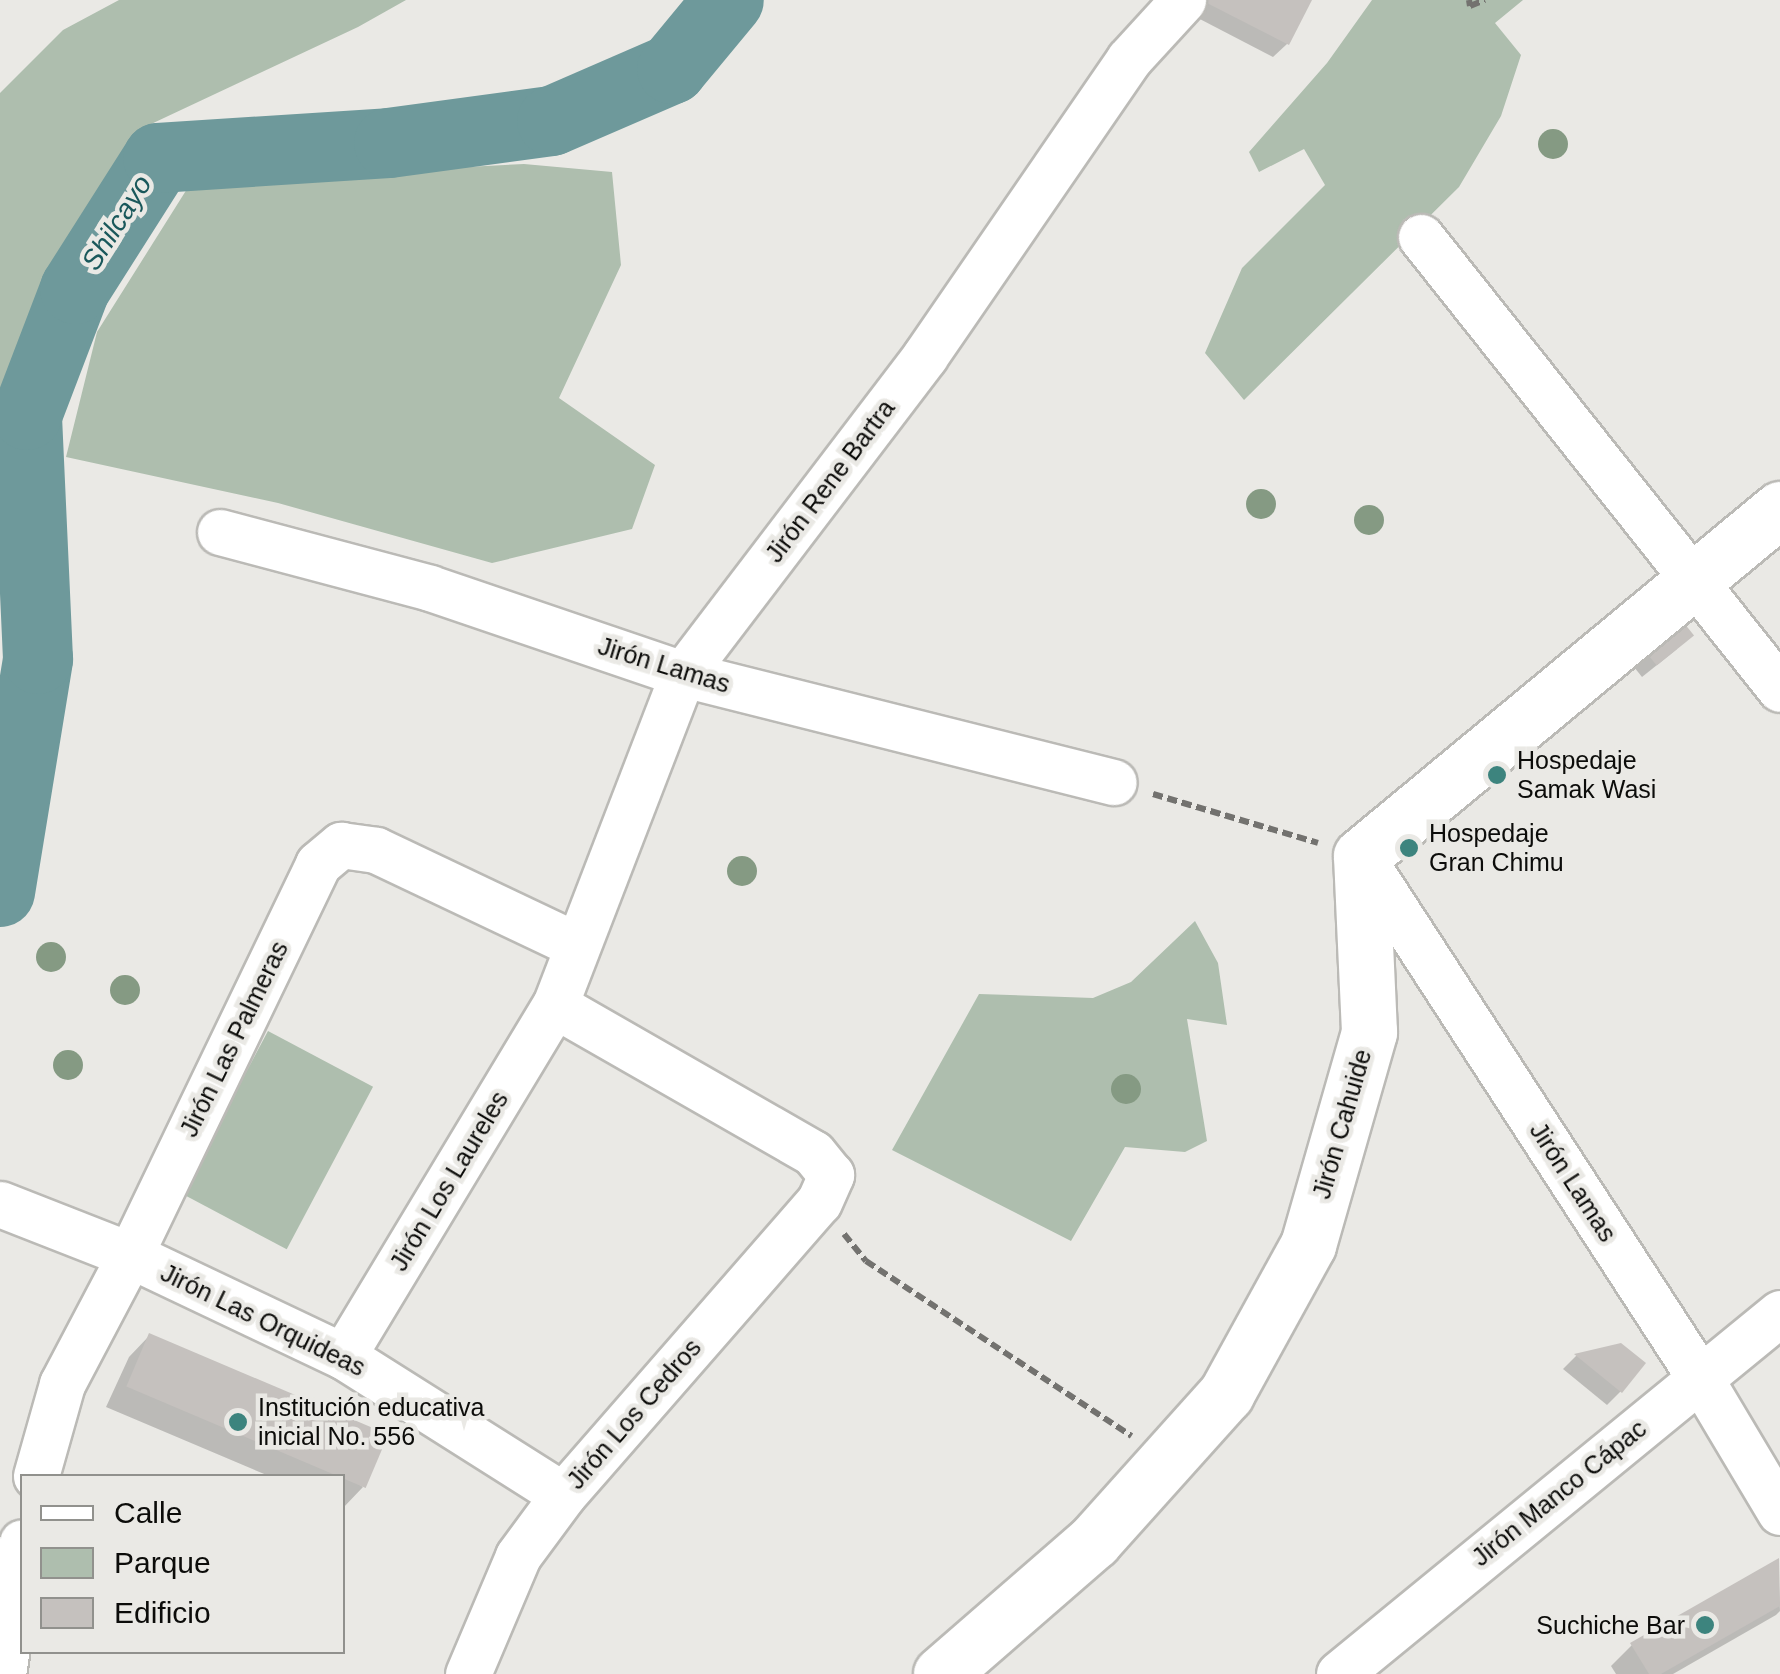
<!DOCTYPE html>
<meta charset="utf-8">
<style>
body{margin:0}
#map{position:relative;width:1780px;height:1674px;overflow:hidden;background:#eae9e5;font-family:Arial,sans-serif}
div>[style]{position:absolute}
[style*='--x']{left:calc(var(--x)*1px);top:calc(var(--y)*1px);width:calc(var(--w)*1px);rotate:calc(var(--a)*1deg)}
.green>*{inset:0;background:#aebeae;transform-origin:0 0}
.shadow>*{inset:0;background:#0003}
.river>*{height:70px;margin:-35px;padding:0 35px;transform-origin:35px;border-radius:35px;background:#6e999b}
.building>*{inset:0;background:#c5c1be;transform-origin:0 0}
.path>*{height:6px;margin-top:-3px;transform-origin:0;background:repeating-linear-gradient(90deg,#73726f 0 10px,transparent 0 15px)}
.roads{filter:drop-shadow(2px 0 #bbbab6) drop-shadow(-2px 0 #bbbab6) drop-shadow(0 2px #bbbab6) drop-shadow(0 -2px #bbbab6)}
.minor>*{height:45px;margin:-22.5px;padding:0 22.5px;transform-origin:22.5px;border-radius:22.5px;background:#fff}
.tertiary>*{height:55px;margin:-27.5px;padding:0 27.5px;transform-origin:27.5px;border-radius:27.5px;background:#fff}
.trees>*{width:30px;height:30px;margin:-15px;border-radius:50%;background:#859a83}
.dots>*{width:28px;height:28px;translate:-50% -50%;box-sizing:border-box;border:5px solid #eae9e5;border-radius:50%}
span{translate:-50% -50%;white-space:nowrap;text-align:center;line-height:1.15;-webkit-text-stroke:9px #eae9e5;paint-order:stroke}
.street-label{font-size:25px;color:#0c0c0a}
.poi-label{font-size:25px;color:#0c0c0a}
.left{translate:0 -50%;text-align:left}
.right{translate:-100% -50%;text-align:right}
.water-label{font-size:28px;color:#1a585b;font-style:italic}
.legend{position:absolute;left:20px;top:1474px;width:325px;height:180px;box-sizing:border-box;background:#eae9e5;border:2px solid #91918d;margin:0;padding:12px 18px;list-style:none;font-size:30px;color:#0c0c0a}
.legend li{display:flex;align-items:center;gap:20px;height:50px}
.legend b{width:50px;border:2px solid #91918d}
</style>
<div id="map">
<div class="green">
<i style="clip-path:polygon(119px 0,406px 0,358px 27px,149px 125px,0 430px,0 93px,63px 30px)"></i>
<i style="clip-path:polygon(1372px 0,1523px 0,1495px 23px,1521px 55px,1501px 116px,1459px 187px,1244px 400px,1205px 353px,1242px 268px,1325px 185px,1304px 149px,1259px 172px,1249px 152px,1327px 63px)"></i>
<i style="clip-path:polygon(524px 164px,612px 172px,621px 265px,559px 398px,655px 465px,632px 529px,492px 563px,278px 503px,66px 457px,97px 332px,192px 181px)"></i>
<i style="clip-path:polygon(1195px 921px,1218px 963px,1227px 1025px,1187px 1019px,1207px 1141px,1185px 1152px,1125px 1147px,1071px 1241px,892px 1150px,979px 994px,1093px 998px,1131px 982px)"></i>
<i style="left:268px;top:1031px;width:119px;height:184px;rotate:28deg"></i>
</div>
<div class="shadow">
<i style="clip-path:polygon(1202px 0,1309px 0,1287px 44px,1273px 57px,1194px 16px)"></i>
<i style="clip-path:polygon(1618px 647px,1677px 649px,1642px 677px)"></i>
<i style="clip-path:polygon(149px 1336px,363px 1487px,343px 1508px,342px 1476px,269px 1476px,106px 1407px,129px 1357px)"></i>
<i style="clip-path:polygon(1621px 1345px,1621px 1391px,1607px 1405px,1563px 1369px,1576px 1356px)"></i>
<i style="clip-path:polygon(1778px 1562px,1780px 1611px,1776px 1615px,1673px 1674px,1616px 1674px,1611px 1666px,1632px 1645px)"></i>
</div>
<div class="river">
<i style="--x:0;--y:892;--w:236;--a:-80.7"></i>
<i style="--x:38;--y:659;--w:244;--a:-92.6"></i>
<i style="--x:27;--y:415;--w:135;--a:-69.1"></i>
<i style="--x:75;--y:289;--w:155;--a:-57.6"></i>
<i style="--x:158;--y:158;--w:231;--a:-3.7"></i>
<i style="--x:389;--y:143;--w:164;--a:-7.7"></i>
<i style="--x:552;--y:121;--w:131;--a:-23.4"></i>
<i style="--x:672;--y:69;--w:89;--a:-50.4"></i>
</div>
<div class="building">
<i style="clip-path:polygon(1201px 0,1312px 0,1289px 45px)"></i>
<i style="left:1667px;top:602px;width:43px;height:48px;rotate:51deg"></i>
<i style="left:149px;top:1333px;width:260px;height:58px;rotate:23deg"></i>
<i style="clip-path:polygon(1621px 1343px,1646px 1363px,1622px 1393px,1574px 1354px)"></i>
<i style="clip-path:polygon(1779px 1558px,1780px 1606px,1661px 1674px,1649px 1674px,1630px 1643px)"></i>
</div>
<div class="path">
<i style="--x:1469;--y:0;--w:6;--a:81"></i>
<i style="--x:1470;--y:6;--w:16;--a:-22"></i>
<i style="--x:1153;--y:794;--w:172;--a:16.5"></i>
<i style="--x:844;--y:1234;--w:35;--a:51"></i>
<i style="--x:866;--y:1261;--w:318;--a:33.4"></i>
</div>
<div class="roads">
<div class="minor">
<i style="--x:1421;--y:237;--w:577;--a:51.54"></i>
<i style="--x:220;--y:532;--w:217;--a:14.9"></i>
<i style="--x:430;--y:588;--w:267;--a:18.8"></i>
<i style="--x:683;--y:674;--w:444;--a:14.1"></i>
<i style="--x:1361;--y:856;--w:622;--a:57"></i>
<i style="--x:1700;--y:1378;--w:156;--a:59.2"></i>
<i style="--x:0;--y:1204;--w:140;--a:21.4"></i>
<i style="--x:130;--y:1255;--w:236;--a:25.4"></i>
<i style="--x:343;--y:1356;--w:260;--a:32.3"></i>
<i style="--x:343;--y:1356;--w:410;--a:-58.9"></i>
<i style="--x:555;--y:1005;--w:355;--a:-68.9"></i>
<i style="--x:683;--y:674;--w:400;--a:-52.7"></i>
<i style="--x:925;--y:356;--w:360;--a:-55.5"></i>
<i style="--x:1129;--y:59;--w:80;--a:-47.5"></i>
<i style="--x:36;--y:1476;--w:96;--a:-74.2"></i>
<i style="--x:62;--y:1384;--w:146;--a:-62.2"></i>
<i style="--x:130;--y:1255;--w:434;--a:-64.3"></i>
<i style="--x:318;--y:864;--w:30;--a:-40"></i>
<i style="--x:341;--y:845;--w:35;--a:8"></i>
<i style="--x:376;--y:850;--w:221;--a:25.4"></i>
<i style="--x:3;--y:1674;--w:133;--a:-81.8"></i>
<i style="--x:468;--y:1674;--w:128;--a:-67"></i>
<i style="--x:518;--y:1556;--w:76;--a:-53.6"></i>
<i style="--x:563;--y:1495;--w:389;--a:-48.9"></i>
<i style="--x:819;--y:1202;--w:30;--a:-66"></i>
<i style="--x:831;--y:1175;--w:28;--a:-129"></i>
<i style="--x:813;--y:1153;--w:297;--a:-150.2"></i>
<i style="--x:1339;--y:1674;--w:570;--a:-39.3"></i>
</div>
<div class="tertiary">
<i style="--x:941;--y:1674;--w:203;--a:-41"></i>
<i style="--x:1094;--y:1541;--w:198;--a:-48.1"></i>
<i style="--x:1226;--y:1394;--w:170;--a:-61.2"></i>
<i style="--x:1308;--y:1245;--w:222;--a:-74"></i>
<i style="--x:1369;--y:1032;--w:176;--a:-92.6"></i>
<i style="--x:1361;--y:856;--w:544;--a:-39.63"></i>
</div>
</div>
<div class="trees">
<i style="left:1553px;top:144px"></i>
<i style="left:1261px;top:504px"></i>
<i style="left:1369px;top:520px"></i>
<i style="left:742px;top:871px"></i>
<i style="left:51px;top:957px"></i>
<i style="left:125px;top:990px"></i>
<i style="left:68px;top:1065px"></i>
<i style="left:1126px;top:1089px"></i>
</div>
<div class="dots">
<i style="left:1497px;top:775px;background:#3d847e"></i>
<i style="left:1409px;top:848px;background:#3d847e"></i>
<i style="left:238px;top:1422px;background:#3d847e"></i>
<i style="left:1705px;top:1625px;background:#3d847e"></i>
</div>
<div class="street-label">
<span style="left:830px;top:481px;rotate:-53deg">Jirón Rene Bartra</span>
<span style="left:664px;top:665px;rotate:17deg">Jirón Lamas</span>
<span style="left:234px;top:1039px;rotate:-64deg">Jirón Las Palmeras</span>
<span style="left:1342px;top:1124px;rotate:-74deg">Jirón Cahuide</span>
<span style="left:449px;top:1181px;rotate:-59deg">Jirón Los Laureles</span>
<span style="left:1573px;top:1182px;rotate:57deg">Jirón Lamas</span>
<span style="left:263px;top:1320px;rotate:26deg">Jirón Las Orquideas</span>
<span style="left:634px;top:1414px;rotate:-49deg">Jirón Los Cedros</span>
<span style="left:1559px;top:1493px;rotate:-39deg">Jirón Manco Cápac</span>
</div>
<div class="poi-label">
<span class="left" style="left:1517px;top:775px">Hospedaje<br>Samak Wasi</span>
<span class="left" style="left:1429px;top:848px">Hospedaje<br>Gran Chimu</span>
<span class="left" style="left:258px;top:1422px">Institución educativa<br>inicial No. 556</span>
<span class="right" style="left:1685px;top:1625px">Suchiche Bar</span>
</div>
<div class="water-label">
<span style="left:117px;top:223px;rotate:-58deg">Shilcayo</span>
</div>
<ul class="legend">
<li><b style="height:12px;background:#fff"></b>Calle</li>
<li><b style="height:28px;background:#aebeae"></b>Parque</li>
<li><b style="height:28px;background:#c5c1be"></b>Edificio</li>
</ul>
</div>
